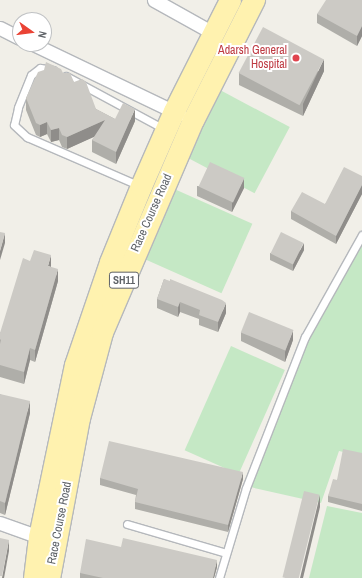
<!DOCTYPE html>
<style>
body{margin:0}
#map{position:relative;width:362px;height:578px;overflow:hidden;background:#f1efe8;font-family:"Archivo Narrow",sans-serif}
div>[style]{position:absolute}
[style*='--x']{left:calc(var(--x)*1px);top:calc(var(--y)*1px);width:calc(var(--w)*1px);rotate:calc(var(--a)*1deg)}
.green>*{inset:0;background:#c5e8c5;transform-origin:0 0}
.roads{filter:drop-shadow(1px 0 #b5b8bc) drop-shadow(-1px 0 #b5b8bc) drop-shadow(0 1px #b5b8bc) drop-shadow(0 -1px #b5b8bc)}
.lane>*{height:7px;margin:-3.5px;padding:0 3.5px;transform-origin:3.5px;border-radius:3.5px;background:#fff}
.street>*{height:13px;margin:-6.5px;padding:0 6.5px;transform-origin:6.5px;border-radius:6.5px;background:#fff}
.primary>*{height:21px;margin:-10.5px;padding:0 10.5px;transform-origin:10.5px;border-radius:10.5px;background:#fff2af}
.wall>*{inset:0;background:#afaea9}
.shaded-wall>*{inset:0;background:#8f8d8a}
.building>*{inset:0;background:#cccac5;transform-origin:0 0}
.dots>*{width:11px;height:11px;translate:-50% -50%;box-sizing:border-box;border:2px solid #fff;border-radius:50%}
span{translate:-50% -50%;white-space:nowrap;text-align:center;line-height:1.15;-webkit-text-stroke:4px #fff;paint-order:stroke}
.shield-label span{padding:1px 3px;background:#fff;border:1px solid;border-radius:3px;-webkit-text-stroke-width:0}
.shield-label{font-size:11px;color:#5f6368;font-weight:700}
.health-label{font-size:12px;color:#be3a42}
.right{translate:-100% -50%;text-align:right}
.street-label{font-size:12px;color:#5f6368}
.north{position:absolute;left:12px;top:12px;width:40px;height:40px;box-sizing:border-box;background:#fff;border:1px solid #bfc1c3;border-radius:50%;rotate:104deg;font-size:11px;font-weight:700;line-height:16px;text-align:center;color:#5f6368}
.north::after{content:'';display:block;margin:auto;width:14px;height:18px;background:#ea4335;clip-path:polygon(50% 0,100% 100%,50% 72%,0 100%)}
</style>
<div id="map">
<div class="green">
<i style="left:220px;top:90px;width:79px;height:75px;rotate:28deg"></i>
<i style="left:172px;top:188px;width:88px;height:76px;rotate:24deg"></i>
<i style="clip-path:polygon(362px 241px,362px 456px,339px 451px,321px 503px,250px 487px,310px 335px)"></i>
<i style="left:231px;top:346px;width:59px;height:114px;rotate:24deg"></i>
<i style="clip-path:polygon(327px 506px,362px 513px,362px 578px,309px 578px)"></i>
</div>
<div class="roads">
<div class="lane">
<i style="--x:53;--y:70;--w:13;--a:-171"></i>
<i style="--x:40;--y:68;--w:11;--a:142"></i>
<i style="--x:31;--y:75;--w:35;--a:112"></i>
<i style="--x:18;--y:108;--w:17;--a:103"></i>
<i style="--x:14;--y:125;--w:18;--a:43"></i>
<i style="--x:27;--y:137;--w:123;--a:23.4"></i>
<i style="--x:66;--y:76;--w:111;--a:28.4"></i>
<i style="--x:127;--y:524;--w:103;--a:16.3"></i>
<i style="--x:219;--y:578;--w:94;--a:-73.3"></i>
<i style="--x:246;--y:488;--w:162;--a:-68.7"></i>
<i style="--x:305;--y:337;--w:117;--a:-60.8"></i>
</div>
<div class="street">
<i style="--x:154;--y:0;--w:68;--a:29.2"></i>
<i style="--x:0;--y:28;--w:22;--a:27"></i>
<i style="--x:33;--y:44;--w:162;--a:25.6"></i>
<i style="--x:0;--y:523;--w:48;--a:19.6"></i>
</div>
<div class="primary">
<i style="--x:34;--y:578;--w:41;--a:-83"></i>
<i style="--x:39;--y:537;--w:176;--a:-78.2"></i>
<i style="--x:75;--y:365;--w:109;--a:-71.2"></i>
<i style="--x:110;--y:262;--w:82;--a:-67.8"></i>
<i style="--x:141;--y:186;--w:82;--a:-66.3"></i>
<i style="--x:174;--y:111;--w:124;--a:-63.2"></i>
<i style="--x:49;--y:578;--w:163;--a:-79.4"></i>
<i style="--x:79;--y:418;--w:89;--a:-75"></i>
<i style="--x:102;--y:332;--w:231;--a:-66.8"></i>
<i style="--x:193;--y:120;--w:135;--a:-63.1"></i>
</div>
</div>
<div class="wall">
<i style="clip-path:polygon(362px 0,362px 36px,357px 46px,317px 23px,317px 14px)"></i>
<i style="clip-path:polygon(324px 71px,303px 116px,239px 85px,239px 73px)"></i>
<i style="clip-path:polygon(63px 73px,74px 82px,96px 109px,115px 119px,135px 121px,116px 164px,92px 152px,92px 140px,95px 136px,67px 149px,62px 147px,59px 140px,51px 142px,47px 134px,40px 137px,36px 135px,26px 110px,26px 98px)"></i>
<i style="clip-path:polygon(362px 176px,362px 194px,336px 244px,291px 219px,291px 211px,325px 204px)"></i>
<i style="clip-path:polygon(197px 186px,244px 188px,232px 212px,197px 196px)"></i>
<i style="clip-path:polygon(304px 250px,293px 271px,270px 260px,270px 253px)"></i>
<i style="clip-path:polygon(51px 267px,58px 281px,35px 362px,30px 360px,24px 384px,0 377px,0 333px)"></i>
<i style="clip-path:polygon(164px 279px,226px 313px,218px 332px,199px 325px,199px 319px,180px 312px,178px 317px,157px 308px,157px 299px)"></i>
<i style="clip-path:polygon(241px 332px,293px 340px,285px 362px,241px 341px)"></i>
<i style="clip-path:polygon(0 394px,30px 413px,5px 515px,0 513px)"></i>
<i style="clip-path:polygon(362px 453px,362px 511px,328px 502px,328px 496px,337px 480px)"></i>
<i style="clip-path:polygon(100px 478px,243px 479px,228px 532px,135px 509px,135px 502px,136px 495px,100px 485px)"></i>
<i style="clip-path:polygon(121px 547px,217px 567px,214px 578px,80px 578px,80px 573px)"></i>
</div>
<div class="shaded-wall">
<i style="clip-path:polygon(362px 26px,362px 36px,357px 46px,357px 36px)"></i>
<i style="clip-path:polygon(324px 59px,324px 71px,303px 116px,303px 104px)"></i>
<i style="clip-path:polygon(135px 109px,135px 121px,116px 164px,116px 152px)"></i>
<i style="clip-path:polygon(105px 120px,105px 132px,67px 149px,67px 137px)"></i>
<i style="clip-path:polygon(47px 122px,47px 134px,40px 137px,40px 125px)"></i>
<i style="clip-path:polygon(59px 128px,59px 140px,51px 142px,51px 130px)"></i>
<i style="clip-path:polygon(244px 178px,244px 188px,232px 212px,232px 203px)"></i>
<i style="clip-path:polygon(362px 185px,362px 194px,336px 244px,336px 236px)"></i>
<i style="clip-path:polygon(5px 233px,5px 243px,0 260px,0 251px)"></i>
<i style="clip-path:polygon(304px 243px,304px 250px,293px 271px,293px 264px)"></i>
<i style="clip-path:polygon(51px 255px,51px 267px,48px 266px)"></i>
<i style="clip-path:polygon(58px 269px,58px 281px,35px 362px,35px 350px)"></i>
<i style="clip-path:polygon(180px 302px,180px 312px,178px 317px,178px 307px)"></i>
<i style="clip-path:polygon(226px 303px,226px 313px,218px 332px,218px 322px)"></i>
<i style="clip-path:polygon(293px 330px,293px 340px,285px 362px,285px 352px)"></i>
<i style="clip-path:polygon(30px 348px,30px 360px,24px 384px,24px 372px)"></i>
<i style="clip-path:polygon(30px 401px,30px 413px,5px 515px,5px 503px)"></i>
<i style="clip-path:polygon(243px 472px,243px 479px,228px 532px,228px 525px)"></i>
<i style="clip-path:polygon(320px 495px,320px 507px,303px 578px,300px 578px)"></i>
<i style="clip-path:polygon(9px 540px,9px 551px,4px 578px,2px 578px)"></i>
<i style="clip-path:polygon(217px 560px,217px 567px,214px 578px,213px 578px)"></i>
</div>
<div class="building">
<i style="clip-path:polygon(326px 0,362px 0,362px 26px,357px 36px,317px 14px)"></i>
<i style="left:263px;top:27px;width:69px;height:52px;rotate:28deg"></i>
<i style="clip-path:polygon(46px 62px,61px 69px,63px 73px,70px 73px,74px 82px,82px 79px,86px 82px,96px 109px,115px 119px,123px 103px,135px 109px,116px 152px,92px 140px,105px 120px,67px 137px,62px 135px,59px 128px,51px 130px,47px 122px,40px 125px,36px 123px,26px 98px,38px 72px,44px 70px)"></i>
<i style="left:210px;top:162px;width:38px;height:27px;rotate:25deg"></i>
<i style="clip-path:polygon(344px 167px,362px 176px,362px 185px,336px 236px,291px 211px,302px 192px,325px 204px)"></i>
<i style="clip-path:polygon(0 232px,5px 233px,0 251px)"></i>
<i style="left:281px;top:232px;width:25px;height:24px;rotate:26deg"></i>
<i style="clip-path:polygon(34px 250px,51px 255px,48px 266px,58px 269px,35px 350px,30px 348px,24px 372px,0 365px,0 344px,1px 340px,0 339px,0 333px,23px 258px,30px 261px)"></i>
<i style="clip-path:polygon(164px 279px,170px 281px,170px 279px,222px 300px,226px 303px,218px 322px,199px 315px,200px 310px,180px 302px,178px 307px,157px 299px)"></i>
<i style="left:249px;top:312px;width:48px;height:22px;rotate:22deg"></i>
<i style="clip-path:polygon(0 394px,30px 401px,5px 503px,0 501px)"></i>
<i style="clip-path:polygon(109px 441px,243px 472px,228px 525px,135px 502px,138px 489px,100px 478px)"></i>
<i style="clip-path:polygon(343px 449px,362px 453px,362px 504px,328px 496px,333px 479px,337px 480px)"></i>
<i style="left:304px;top:491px;width:16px;height:89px;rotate:14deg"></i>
<i style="clip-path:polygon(0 538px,9px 540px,2px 576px,0 576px)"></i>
<i style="clip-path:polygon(123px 538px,217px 560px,213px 578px,103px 578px,80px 573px,86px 539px,121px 547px)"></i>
</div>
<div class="dots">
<i style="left:296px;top:58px;background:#e0444e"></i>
</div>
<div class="shield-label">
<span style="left:124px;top:280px">SH11</span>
</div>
<div class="health-label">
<span class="right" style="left:287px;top:58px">Adarsh General<br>Hospital</span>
</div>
<div class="street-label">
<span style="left:152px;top:213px;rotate:-66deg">Race Course Road</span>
<span style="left:60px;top:523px;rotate:-79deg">Race Course Road</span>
</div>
<div class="north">N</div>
</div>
